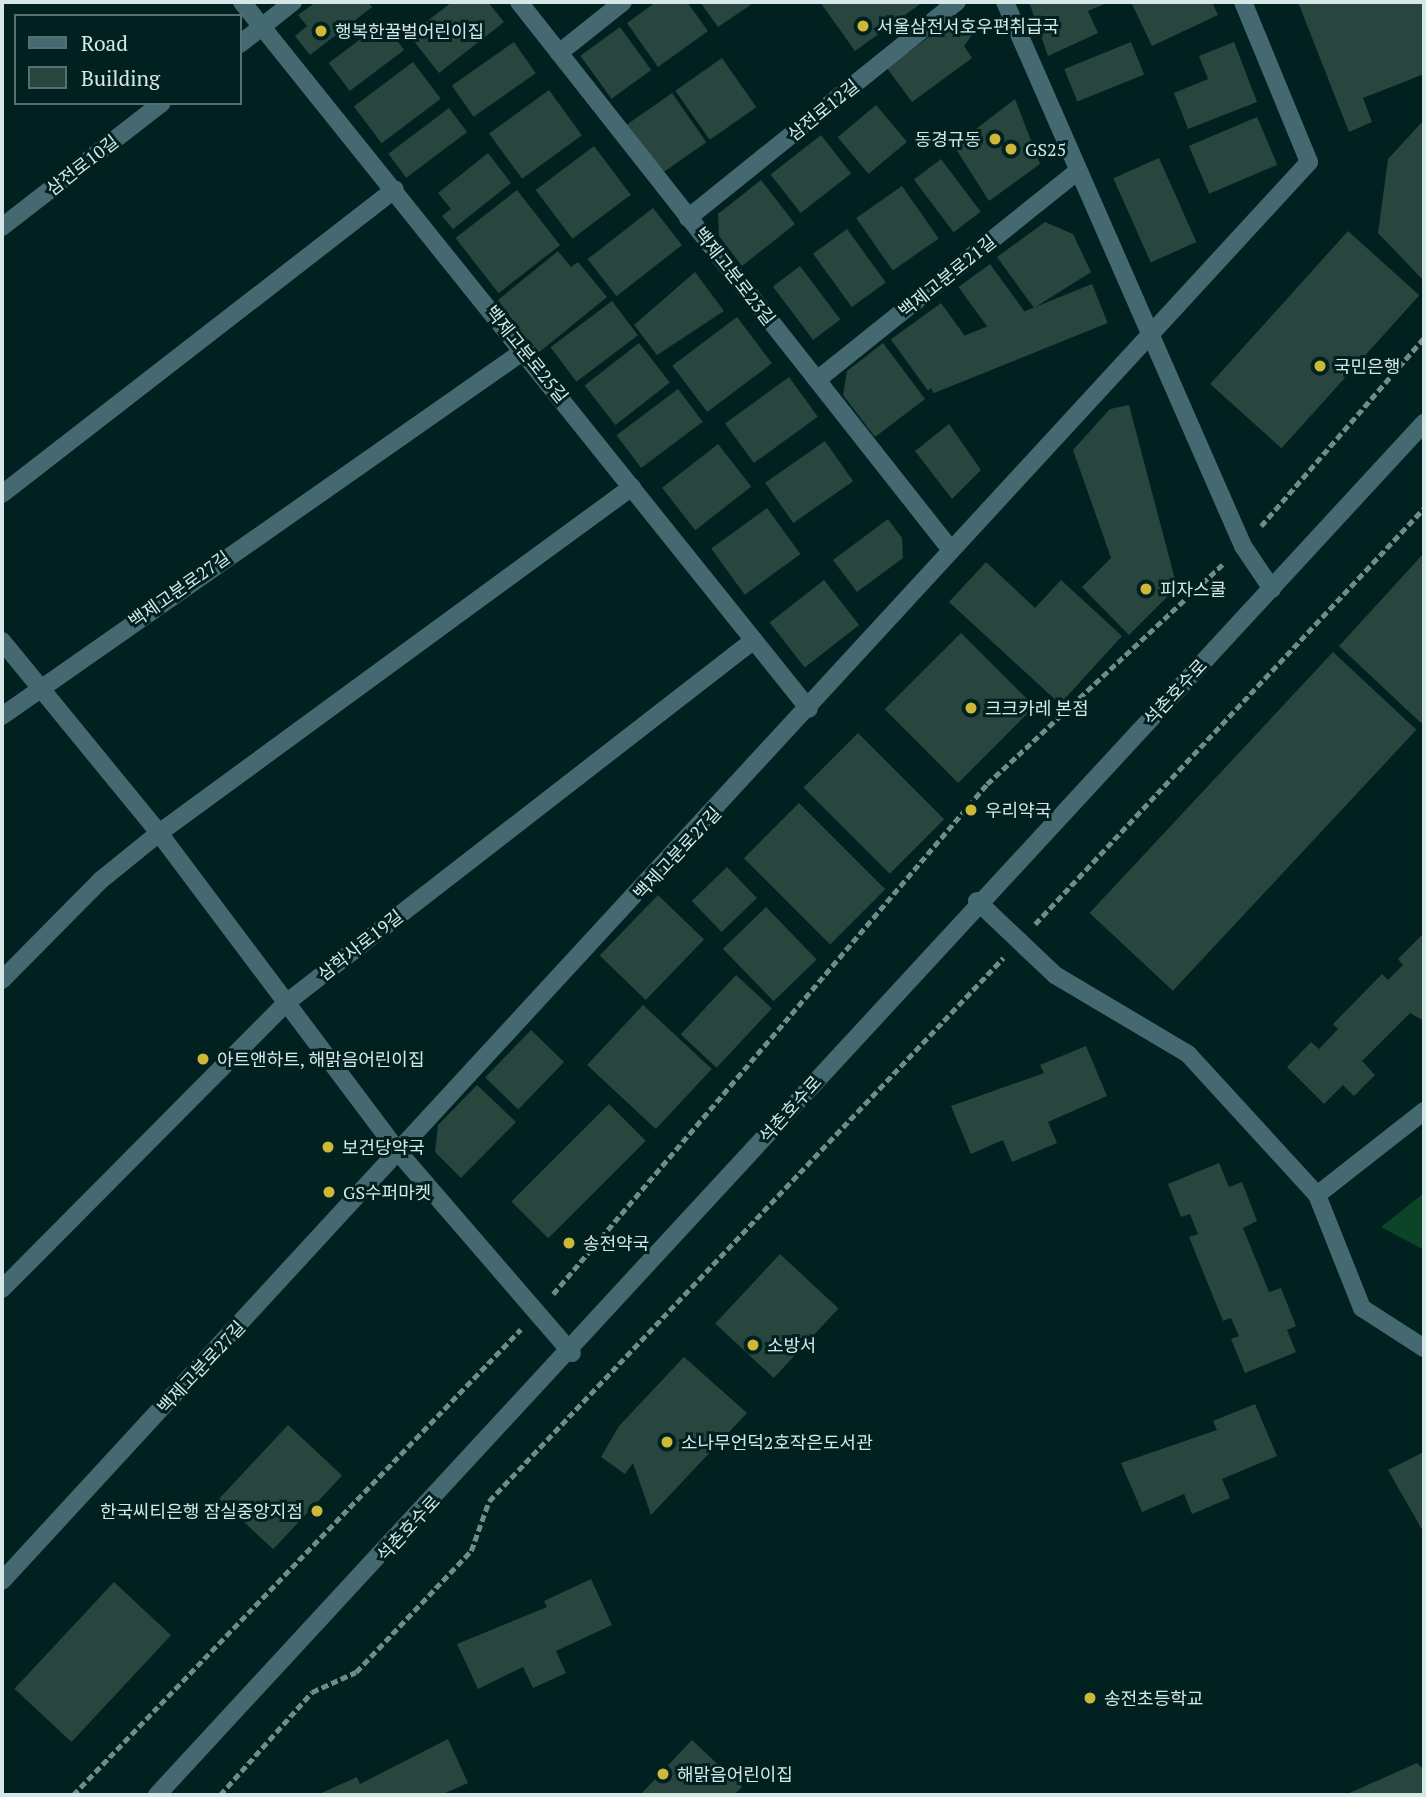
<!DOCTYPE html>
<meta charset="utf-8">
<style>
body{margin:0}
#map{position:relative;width:1426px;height:1797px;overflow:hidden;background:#002120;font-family:"PT Serif","Noto Sans KR",serif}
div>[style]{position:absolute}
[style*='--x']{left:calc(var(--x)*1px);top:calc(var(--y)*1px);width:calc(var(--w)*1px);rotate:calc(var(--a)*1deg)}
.green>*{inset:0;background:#0c4428}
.building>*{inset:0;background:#28463e;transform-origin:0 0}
.path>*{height:4.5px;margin-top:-2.25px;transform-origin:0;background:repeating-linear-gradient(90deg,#718a8a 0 7px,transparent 0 10.5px)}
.minor>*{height:18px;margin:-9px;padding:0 9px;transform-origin:9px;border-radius:9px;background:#446971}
.dots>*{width:19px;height:19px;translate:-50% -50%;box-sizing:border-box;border:4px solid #002120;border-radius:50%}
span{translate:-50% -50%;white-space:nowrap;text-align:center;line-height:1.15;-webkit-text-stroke:6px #002120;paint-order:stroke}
.poi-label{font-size:18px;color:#d5e7e7}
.left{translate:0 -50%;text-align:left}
.right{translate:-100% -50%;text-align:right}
.street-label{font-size:18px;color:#d5e7e7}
.frame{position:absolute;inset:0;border:4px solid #d5e7e7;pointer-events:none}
.legend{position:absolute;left:14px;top:14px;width:228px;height:91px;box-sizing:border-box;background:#002120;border:2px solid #557070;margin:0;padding:9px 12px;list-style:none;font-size:21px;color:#d5e7e7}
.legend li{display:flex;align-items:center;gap:14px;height:35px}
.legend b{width:35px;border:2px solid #557070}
</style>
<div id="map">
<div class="green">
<i style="clip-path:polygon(1424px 1193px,1424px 1250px,1381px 1227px)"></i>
</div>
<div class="building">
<i style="clip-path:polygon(316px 2px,368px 2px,372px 7px,310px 55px,295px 36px,307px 26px,298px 15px)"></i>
<i style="clip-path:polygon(452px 2px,488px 2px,504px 22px,439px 73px,409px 35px)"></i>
<i style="clip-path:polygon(656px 2px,687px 2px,708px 31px,658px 67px,627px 23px)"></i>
<i style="clip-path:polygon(700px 2px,755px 2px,718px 27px)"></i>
<i style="clip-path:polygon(820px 2px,923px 2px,855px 51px)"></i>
<i style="clip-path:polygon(1029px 2px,1109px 2px,1088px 11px,1098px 33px,1048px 56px)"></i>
<i style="clip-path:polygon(1131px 2px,1212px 2px,1218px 15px,1152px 46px)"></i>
<i style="clip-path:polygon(1298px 2px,1424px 2px,1424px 74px,1363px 98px,1372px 122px,1349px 132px)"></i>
<i style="clip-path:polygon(956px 17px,964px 29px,976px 29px,964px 46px,972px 58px,912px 102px,887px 68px)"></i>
<i style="left:383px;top:22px;width:35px;height:68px;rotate:53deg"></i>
<i style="left:620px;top:27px;width:53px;height:49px;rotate:54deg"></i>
<i style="left:514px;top:42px;width:38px;height:76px;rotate:55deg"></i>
<i style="left:1131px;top:42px;width:35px;height:72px;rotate:68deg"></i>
<i style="clip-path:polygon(1234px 42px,1257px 102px,1188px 129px,1174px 93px,1208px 79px,1199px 56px)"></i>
<i style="left:722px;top:58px;width:60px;height:57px;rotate:55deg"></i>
<i style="left:413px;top:62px;width:46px;height:74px;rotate:53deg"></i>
<i style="left:549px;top:90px;width:56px;height:74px;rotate:54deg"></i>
<i style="left:672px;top:93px;width:60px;height:57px;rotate:55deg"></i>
<i style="clip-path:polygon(1015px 99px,1040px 164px,989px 201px,954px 146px)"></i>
<i style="left:876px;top:105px;width:48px;height:50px;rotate:50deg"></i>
<i style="left:449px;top:108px;width:30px;height:76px;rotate:53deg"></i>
<i style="left:1257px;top:117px;width:52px;height:74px;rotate:67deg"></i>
<i style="clip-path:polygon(1424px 120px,1424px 281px,1378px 233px,1388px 159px)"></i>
<i style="left:821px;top:135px;width:49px;height:64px;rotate:52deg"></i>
<i style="left:594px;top:146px;width:61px;height:73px;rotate:53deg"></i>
<i style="clip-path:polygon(488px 153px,511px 183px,453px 229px,442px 216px,451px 209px,438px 193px)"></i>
<i style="left:1159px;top:158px;width:92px;height:50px;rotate:66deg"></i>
<i style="left:941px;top:159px;width:66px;height:34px;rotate:53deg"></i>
<i style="clip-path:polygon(761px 180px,795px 224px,742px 266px,719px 236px,718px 214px)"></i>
<i style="left:902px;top:186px;width:64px;height:56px;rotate:55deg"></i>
<i style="left:517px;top:190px;width:70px;height:78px;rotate:52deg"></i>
<i style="left:653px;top:208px;width:47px;height:83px;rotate:52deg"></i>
<i style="clip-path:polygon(1045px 222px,1073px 234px,1091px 272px,1034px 308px,997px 257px)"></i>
<i style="left:847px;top:229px;width:66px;height:42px;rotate:54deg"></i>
<i style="left:1348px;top:231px;width:96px;height:206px;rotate:42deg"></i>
<i style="clip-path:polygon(558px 251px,571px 267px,578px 262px,607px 297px,537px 354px,498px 300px)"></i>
<i style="left:990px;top:264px;width:68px;height:39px;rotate:54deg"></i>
<i style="left:800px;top:266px;width:67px;height:34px;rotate:53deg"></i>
<i style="clip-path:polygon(695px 272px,724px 311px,657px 355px,634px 325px)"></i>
<i style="left:1092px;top:284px;width:42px;height:188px;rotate:68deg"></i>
<i style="left:612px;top:301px;width:43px;height:77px;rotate:53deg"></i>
<i style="left:941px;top:303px;width:63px;height:62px;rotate:54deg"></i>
<i style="left:737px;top:317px;width:58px;height:81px;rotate:53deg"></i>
<i style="left:639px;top:343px;width:50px;height:69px;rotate:52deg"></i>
<i style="clip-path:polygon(883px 343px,925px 399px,875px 437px,843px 395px,847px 371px)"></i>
<i style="left:789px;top:377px;width:49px;height:79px;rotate:54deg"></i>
<i style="left:678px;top:389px;width:41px;height:77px;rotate:53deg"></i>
<i style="clip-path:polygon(1129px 405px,1177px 587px,1129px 635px,1082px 587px,1111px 558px,1073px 450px,1110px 409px)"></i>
<i style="clip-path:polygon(949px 424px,981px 470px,952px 499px,915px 451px)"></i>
<i style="left:825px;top:441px;width:49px;height:73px;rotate:55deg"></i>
<i style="left:718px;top:444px;width:54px;height:71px;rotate:52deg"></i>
<i style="left:767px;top:508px;width:57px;height:69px;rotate:54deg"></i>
<i style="clip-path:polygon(888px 519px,902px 538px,903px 558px,857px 592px,833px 560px)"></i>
<i style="clip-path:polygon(1424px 553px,1424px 719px,1421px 723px,1339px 646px)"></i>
<i style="clip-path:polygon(986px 562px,1035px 608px,1061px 580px,1122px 636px,1060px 704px,949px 602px)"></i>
<i style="left:824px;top:580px;width:57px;height:69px;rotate:52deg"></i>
<i style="left:961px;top:633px;width:104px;height:108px;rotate:45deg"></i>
<i style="left:1333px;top:652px;width:114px;height:357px;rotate:43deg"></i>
<i style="left:858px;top:733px;width:122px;height:77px;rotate:45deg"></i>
<i style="left:799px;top:803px;width:122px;height:78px;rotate:45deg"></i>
<i style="left:727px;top:867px;width:43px;height:49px;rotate:46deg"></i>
<i style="left:658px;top:895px;width:64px;height:84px;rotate:44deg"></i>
<i style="left:766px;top:907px;width:73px;height:60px;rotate:46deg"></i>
<i style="clip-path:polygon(1422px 935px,1424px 1021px,1410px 1013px,1362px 1061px,1375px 1075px,1354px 1096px,1343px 1085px,1324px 1104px,1287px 1067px,1311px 1042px,1319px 1049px,1338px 1029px,1333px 1024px,1382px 974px,1388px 980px,1403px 965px,1398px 959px)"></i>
<i style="left:736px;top:975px;width:49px;height:81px;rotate:43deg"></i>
<i style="left:643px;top:1005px;width:94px;height:82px;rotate:43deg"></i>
<i style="left:531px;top:1030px;width:46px;height:66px;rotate:44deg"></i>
<i style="clip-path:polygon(1086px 1046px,1107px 1096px,1048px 1122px,1057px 1143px,1012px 1162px,1003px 1140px,971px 1154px,951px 1106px,1044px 1073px,1040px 1065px)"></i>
<i style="clip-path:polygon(477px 1085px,516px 1122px,461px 1178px,435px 1152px,438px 1125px)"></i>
<i style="left:609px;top:1104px;width:52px;height:138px;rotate:45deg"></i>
<i style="clip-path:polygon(1219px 1163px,1229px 1187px,1242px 1182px,1257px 1221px,1243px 1228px,1269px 1292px,1281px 1288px,1296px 1326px,1287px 1330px,1296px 1352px,1245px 1373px,1231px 1339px,1239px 1336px,1231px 1318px,1223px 1321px,1189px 1237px,1198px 1234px,1190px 1214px,1181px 1217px,1168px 1184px)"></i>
<i style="left:780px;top:1254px;width:80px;height:95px;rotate:43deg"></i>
<i style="clip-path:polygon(684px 1357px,747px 1413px,651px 1515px,633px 1463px,625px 1474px,601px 1457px,619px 1426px)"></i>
<i style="clip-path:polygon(1255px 1404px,1277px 1456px,1222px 1479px,1230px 1498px,1192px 1514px,1184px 1494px,1142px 1512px,1121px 1463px,1217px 1430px,1213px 1421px)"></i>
<i style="left:288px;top:1425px;width:74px;height:101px;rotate:43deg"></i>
<i style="clip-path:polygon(1424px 1452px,1424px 1533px,1388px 1470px)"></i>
<i style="clip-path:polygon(591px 1579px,612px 1625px,556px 1651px,566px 1673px,533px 1688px,523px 1667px,478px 1689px,457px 1644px,547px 1607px,544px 1601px)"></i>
<i style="left:114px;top:1582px;width:78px;height:146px;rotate:43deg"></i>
<i style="clip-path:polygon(448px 1739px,468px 1783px,441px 1795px,317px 1795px,357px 1777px,360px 1784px)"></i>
<i style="clip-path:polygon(692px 1740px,742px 1787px,734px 1795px,640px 1795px)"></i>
<i style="clip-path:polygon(1417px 1763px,1424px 1770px,1424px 1795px,1345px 1795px)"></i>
</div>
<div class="path">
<i style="--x:1261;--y:526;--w:249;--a:-49.1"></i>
<i style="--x:1035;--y:924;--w:570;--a:-46.92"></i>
<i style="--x:553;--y:1294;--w:670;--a:-49.6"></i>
<i style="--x:987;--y:784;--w:325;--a:-43"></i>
<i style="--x:73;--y:1795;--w:646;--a:-46.13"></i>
<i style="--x:220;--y:1795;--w:138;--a:-48.2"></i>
<i style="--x:312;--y:1692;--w:48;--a:-24.4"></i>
<i style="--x:356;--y:1672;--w:167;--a:-46.5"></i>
<i style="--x:471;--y:1551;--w:53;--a:-70.2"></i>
<i style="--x:489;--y:1501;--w:748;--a:-46.57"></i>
</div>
<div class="minor">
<i style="--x:242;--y:2;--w:906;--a:51.27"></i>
<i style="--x:519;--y:2;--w:698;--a:51.75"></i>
<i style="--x:1005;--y:2;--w:594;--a:66.37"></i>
<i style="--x:1243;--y:546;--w:52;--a:56"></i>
<i style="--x:240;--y:44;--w:68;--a:-38.4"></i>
<i style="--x:559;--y:53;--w:82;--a:-38.6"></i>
<i style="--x:688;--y:218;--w:345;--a:-38.8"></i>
<i style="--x:2;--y:227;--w:202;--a:-37.8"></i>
<i style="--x:817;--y:380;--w:333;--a:-38.7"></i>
<i style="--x:2;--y:494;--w:497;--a:-37.8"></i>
<i style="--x:2;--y:641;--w:248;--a:50.7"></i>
<i style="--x:159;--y:833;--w:401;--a:53.1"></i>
<i style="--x:400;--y:1154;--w:263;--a:49.2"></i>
<i style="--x:2;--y:716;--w:638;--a:-34.98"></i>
<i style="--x:977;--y:901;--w:108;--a:43.5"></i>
<i style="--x:1055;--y:975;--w:155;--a:30.7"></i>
<i style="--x:1188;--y:1054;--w:191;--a:47.5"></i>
<i style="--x:1317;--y:1195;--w:122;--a:68.3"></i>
<i style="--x:1362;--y:1308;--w:74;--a:32.8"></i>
<i style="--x:2;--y:980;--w:141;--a:-45.3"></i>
<i style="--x:101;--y:880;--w:75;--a:-39"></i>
<i style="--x:159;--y:833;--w:586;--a:-36.19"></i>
<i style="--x:1317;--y:1195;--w:136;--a:-38.1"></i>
<i style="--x:2;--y:1289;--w:403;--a:-45.2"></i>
<i style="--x:286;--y:1003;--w:592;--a:-37.8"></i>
<i style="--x:2;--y:1581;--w:1929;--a:-47.35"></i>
<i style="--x:1309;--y:162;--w:173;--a:-112.4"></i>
<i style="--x:157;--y:1795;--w:1868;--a:-47.28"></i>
</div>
<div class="dots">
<i style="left:863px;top:26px;background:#ceb837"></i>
<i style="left:321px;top:31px;background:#ceb837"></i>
<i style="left:995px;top:139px;background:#ceb837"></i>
<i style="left:1011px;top:149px;background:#ceb837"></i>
<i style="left:1320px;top:366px;background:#ceb837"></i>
<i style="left:1146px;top:589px;background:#ceb837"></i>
<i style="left:971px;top:708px;background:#ceb837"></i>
<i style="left:971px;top:810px;background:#ceb837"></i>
<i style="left:203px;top:1059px;background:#ceb837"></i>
<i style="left:328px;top:1147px;background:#ceb837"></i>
<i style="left:329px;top:1192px;background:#ceb837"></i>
<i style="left:569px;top:1243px;background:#ceb837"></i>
<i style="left:753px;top:1345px;background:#ceb837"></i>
<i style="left:667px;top:1442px;background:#ceb837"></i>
<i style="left:317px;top:1511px;background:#ceb837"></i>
<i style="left:1090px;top:1698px;background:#ceb837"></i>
<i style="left:663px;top:1774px;background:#ceb837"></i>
</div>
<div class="poi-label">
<span class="left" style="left:877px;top:26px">서울삼전서호우편취급국</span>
<span class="left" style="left:335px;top:31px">행복한꿀벌어린이집</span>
<span class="right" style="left:981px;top:139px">동경규동</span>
<span class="left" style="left:1025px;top:149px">GS25</span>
<span class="left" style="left:1334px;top:366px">국민은행</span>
<span class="left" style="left:1160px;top:589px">피자스쿨</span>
<span class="left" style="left:985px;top:708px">크크카레 본점</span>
<span class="left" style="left:985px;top:810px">우리약국</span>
<span class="left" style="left:217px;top:1059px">아트앤하트, 해맑음어린이집</span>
<span class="left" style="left:342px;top:1147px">보건당약국</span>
<span class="left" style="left:343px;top:1192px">GS수퍼마켓</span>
<span class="left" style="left:583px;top:1243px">송전약국</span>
<span class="left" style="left:767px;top:1345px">소방서</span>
<span class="left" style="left:681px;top:1442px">소나무언덕2호작은도서관</span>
<span class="right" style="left:303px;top:1511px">한국씨티은행 잠실중앙지점</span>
<span class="left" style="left:1104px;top:1698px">송전초등학교</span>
<span class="left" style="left:677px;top:1774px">해맑음어린이집</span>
</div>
<div class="street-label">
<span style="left:823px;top:110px;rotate:-39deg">삼전로12길</span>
<span style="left:82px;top:165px;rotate:-38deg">삼전로10길</span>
<span style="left:735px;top:276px;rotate:52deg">백제고분로23길</span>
<span style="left:947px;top:276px;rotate:-39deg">백제고분로21길</span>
<span style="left:527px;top:354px;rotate:51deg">백제고분로25길</span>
<span style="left:179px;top:589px;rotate:-35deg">백제고분로27길</span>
<span style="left:1175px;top:692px;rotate:-47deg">석촌호수로</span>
<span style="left:677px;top:853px;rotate:-47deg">백제고분로27길</span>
<span style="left:360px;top:945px;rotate:-38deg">삼학사로19길</span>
<span style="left:790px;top:1109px;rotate:-48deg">석촌호수로</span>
<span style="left:201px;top:1367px;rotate:-47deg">백제고분로27길</span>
<span style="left:408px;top:1528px;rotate:-47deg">석촌호수로</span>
</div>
<div class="frame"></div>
<ul class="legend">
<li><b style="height:9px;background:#446971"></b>Road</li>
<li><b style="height:19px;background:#28463e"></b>Building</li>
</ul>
</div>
